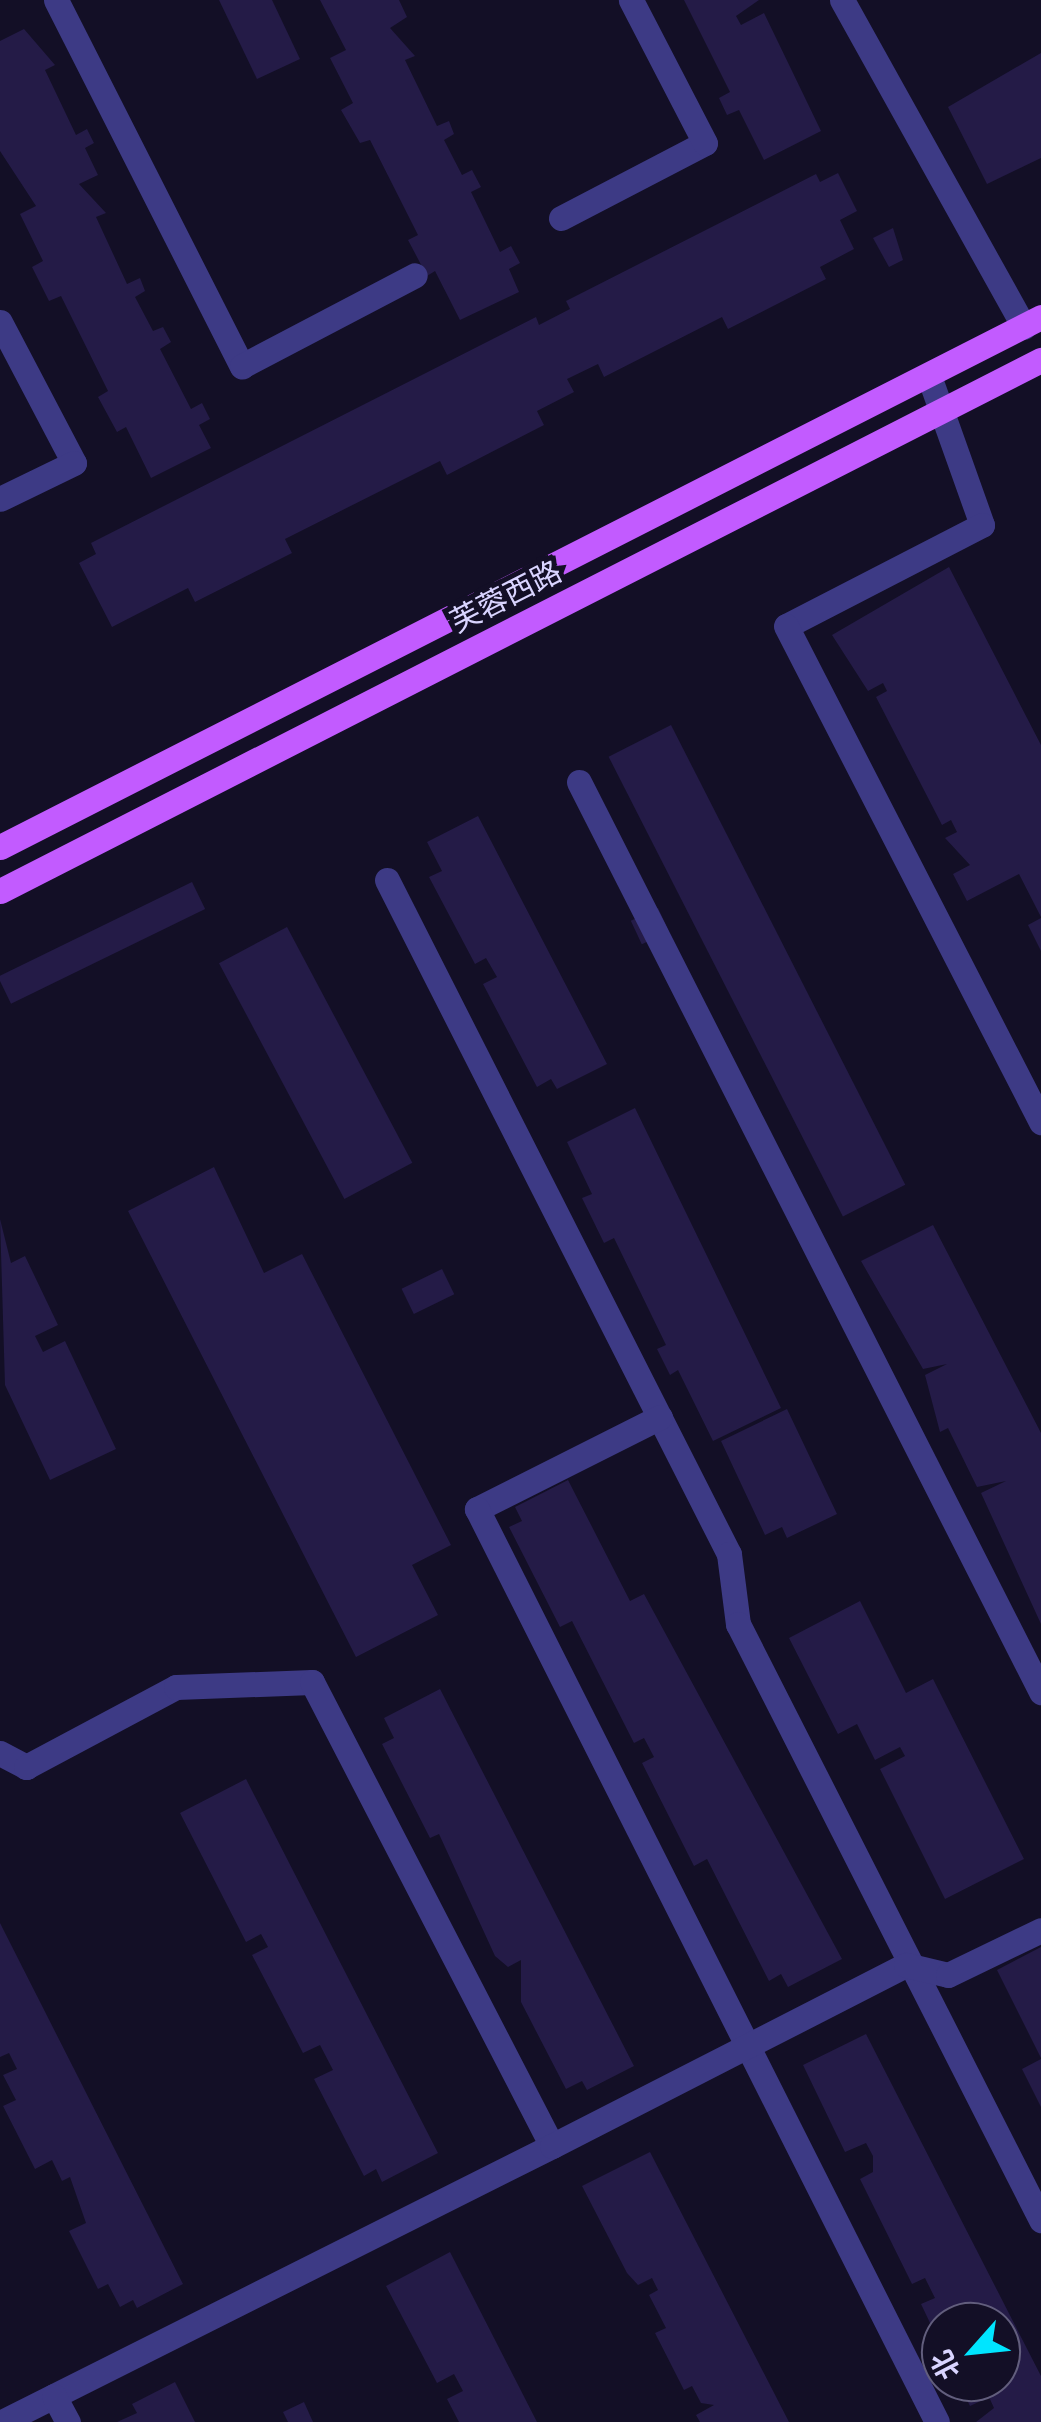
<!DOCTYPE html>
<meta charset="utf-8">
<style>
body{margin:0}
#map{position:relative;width:1041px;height:2422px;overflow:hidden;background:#130f26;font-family:"DejaVu Sans","Noto Sans SC",sans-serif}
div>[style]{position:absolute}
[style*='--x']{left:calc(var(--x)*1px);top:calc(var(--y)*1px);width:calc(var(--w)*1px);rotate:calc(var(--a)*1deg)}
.building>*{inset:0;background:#241b47;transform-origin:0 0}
.minor>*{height:25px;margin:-12.5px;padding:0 12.5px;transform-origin:12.5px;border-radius:12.5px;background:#3d3a85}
.major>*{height:25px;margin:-12.5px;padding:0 12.5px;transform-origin:12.5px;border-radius:12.5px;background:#c25bff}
span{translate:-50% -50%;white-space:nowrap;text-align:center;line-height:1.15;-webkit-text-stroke:10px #130f26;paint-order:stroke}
.street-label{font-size:30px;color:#d9d4ff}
.north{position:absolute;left:921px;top:2302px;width:100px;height:100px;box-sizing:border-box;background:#130f26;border:2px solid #625e7d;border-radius:50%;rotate:243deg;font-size:28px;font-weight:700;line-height:40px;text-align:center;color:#d9d4ff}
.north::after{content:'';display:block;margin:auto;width:35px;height:45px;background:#00e5ff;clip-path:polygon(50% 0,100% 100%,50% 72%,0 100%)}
</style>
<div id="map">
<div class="building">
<i style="clip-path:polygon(219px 0,272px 0,300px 59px,257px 79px)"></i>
<i style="clip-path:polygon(320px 0,399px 0,407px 17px,390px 28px,415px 56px,405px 60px,437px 126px,449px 121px,454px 134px,444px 140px,462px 175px,472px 170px,481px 187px,471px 192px,500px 252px,511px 246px,520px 263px,509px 269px,519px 292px,460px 320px,435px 271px,427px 276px,408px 240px,418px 235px,370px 140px,360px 143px,341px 110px,353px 103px,330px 58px,346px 50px)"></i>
<i style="clip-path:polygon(684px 0,759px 0,736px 16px,741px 25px,764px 13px,821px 131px,764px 160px,739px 110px,727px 115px,719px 98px,730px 92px)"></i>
<i style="clip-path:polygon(24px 29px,55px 65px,45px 70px,76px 135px,87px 129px,94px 143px,85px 148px,98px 175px,79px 184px,106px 213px,96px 217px,127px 284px,140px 278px,145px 291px,135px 297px,153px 331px,163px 327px,171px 342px,160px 349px,191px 409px,202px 403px,210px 419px,199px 425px,211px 448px,151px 478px,126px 427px,117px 432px,98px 397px,108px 391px,61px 296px,49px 301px,32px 267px,43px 261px,20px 214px,36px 206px,0 151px,0 41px)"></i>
<i style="clip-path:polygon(1041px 53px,1041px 158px,987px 184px,948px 107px)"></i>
<i style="clip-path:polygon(838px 173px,857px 211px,840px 220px,854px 249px,820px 267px,826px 279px,728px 329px,722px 317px,604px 377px,598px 364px,567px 379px,574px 392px,537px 411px,544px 425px,447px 475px,440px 461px,285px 539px,292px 553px,195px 602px,188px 588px,112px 627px,79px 563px,96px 554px,91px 543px,536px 317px,539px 325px,570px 309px,566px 301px,816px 174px,820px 182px)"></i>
<i style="clip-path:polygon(893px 228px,903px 260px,889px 267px,873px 238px)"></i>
<i style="clip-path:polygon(949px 567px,1041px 745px,1041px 917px,1019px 874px,967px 901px,953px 874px,970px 865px,945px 838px,957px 832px,951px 820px,942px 825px,876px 697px,887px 691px,883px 683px,868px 691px,832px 635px)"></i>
<i style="left:671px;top:725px;width:516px;height:70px;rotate:63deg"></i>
<i style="clip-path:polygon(478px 816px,607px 1064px,557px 1089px,551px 1079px,537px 1087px,483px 984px,497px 977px,486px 958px,475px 964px,429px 877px,442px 871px,427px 842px)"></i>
<i style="left:192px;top:882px;width:30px;height:216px;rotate:64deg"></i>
<i style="left:658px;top:908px;width:26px;height:30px;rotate:65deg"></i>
<i style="clip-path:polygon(1041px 918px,1041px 951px,1028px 925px)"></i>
<i style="left:287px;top:927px;width:267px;height:77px;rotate:62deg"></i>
<i style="clip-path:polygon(635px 1108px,781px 1408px,713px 1441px,678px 1370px,670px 1375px,657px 1349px,666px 1345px,614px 1238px,604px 1243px,582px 1198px,592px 1194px,567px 1142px)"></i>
<i style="clip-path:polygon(214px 1167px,264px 1273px,302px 1254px,451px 1545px,412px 1565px,438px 1615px,356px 1657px,128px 1211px)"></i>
<i style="clip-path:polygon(0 1219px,11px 1263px,25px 1256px,58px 1325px,35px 1336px,43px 1352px,65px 1341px,116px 1449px,50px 1480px,5px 1385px)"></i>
<i style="clip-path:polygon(933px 1225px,1041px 1433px,1041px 1624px,981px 1493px,1006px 1481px,977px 1487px,948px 1428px,940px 1432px,925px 1375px,947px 1364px,923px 1369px,861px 1261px)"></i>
<i style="left:442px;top:1269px;width:28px;height:45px;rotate:64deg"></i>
<i style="clip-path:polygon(787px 1409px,837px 1514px,787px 1538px,782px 1527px,765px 1535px,721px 1441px)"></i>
<i style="clip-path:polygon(568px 1480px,630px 1601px,644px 1594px,842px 1959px,788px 1987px,781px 1974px,769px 1981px,707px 1859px,694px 1866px,642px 1763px,654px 1757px,644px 1738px,634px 1743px,572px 1621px,560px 1627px,509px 1527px,522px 1521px,515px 1507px)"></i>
<i style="clip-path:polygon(860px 1601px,906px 1693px,933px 1679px,1024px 1859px,945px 1899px,880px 1769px,905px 1756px,900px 1747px,875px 1760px,857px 1724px,838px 1734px,789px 1638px)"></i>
<i style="clip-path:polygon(440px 1689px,634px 2066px,587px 2090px,582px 2081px,566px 2089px,521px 2002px,521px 1960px,508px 1967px,495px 1956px,439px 1834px,430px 1838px,382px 1744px,394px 1738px,384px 1718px)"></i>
<i style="clip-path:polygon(246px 1779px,438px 2153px,382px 2182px,376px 2169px,364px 2176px,314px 2079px,333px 2070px,320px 2045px,303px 2053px,252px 1955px,268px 1947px,261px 1934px,246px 1942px,180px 1813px)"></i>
<i style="clip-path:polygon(0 1923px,183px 2284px,137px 2308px,133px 2300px,120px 2307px,108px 2284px,98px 2289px,69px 2231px,86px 2223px,70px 2177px,62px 2181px,52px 2160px,35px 2169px,3px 2106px,16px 2100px,3px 2075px,17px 2069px,9px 2053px,0 2057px)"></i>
<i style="clip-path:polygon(1041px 1947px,1041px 2058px,997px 1970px)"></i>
<i style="clip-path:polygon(866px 2034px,1041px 2376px,1041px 2422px,976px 2422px,994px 2408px,989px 2397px,970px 2406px,958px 2382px,1001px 2382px,1001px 2322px,941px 2322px,941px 2346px,921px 2304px,935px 2298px,925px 2278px,912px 2284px,860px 2179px,873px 2172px,873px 2156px,866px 2143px,845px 2152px,803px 2065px)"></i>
<i style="clip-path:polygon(1041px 2059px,1041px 2107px,1022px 2069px)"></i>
<i style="clip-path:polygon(650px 2152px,789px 2422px,700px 2422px,696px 2415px,714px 2405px,701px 2403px,692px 2386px,684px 2390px,655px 2333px,666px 2328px,649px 2295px,658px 2290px,652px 2278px,638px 2285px,627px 2273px,582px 2186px)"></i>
<i style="clip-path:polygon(450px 2252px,537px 2422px,459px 2422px,447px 2399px,463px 2391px,454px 2374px,437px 2383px,386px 2286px)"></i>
<i style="clip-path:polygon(175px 2382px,195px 2422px,117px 2422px,137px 2413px,132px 2404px)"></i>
<i style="clip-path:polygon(304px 2402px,313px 2422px,288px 2422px,283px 2412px)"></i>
</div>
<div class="minor">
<i style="--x:56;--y:0;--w:411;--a:63.1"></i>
<i style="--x:242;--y:366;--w:195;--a:-27.7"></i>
<i style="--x:842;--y:0;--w:374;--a:60.9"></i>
<i style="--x:561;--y:218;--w:162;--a:-27.5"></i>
<i style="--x:705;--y:143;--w:161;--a:-117.4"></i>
<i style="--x:0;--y:322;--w:159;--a:62.3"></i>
<i style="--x:74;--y:463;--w:82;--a:154.1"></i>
<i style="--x:929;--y:376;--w:158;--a:70.4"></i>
<i style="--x:982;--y:525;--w:220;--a:152.7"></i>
<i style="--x:786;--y:626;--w:558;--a:62.79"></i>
<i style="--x:579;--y:782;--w:1021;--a:63.08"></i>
<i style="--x:387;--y:880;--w:756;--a:63.1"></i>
<i style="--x:729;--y:1554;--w:71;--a:82.7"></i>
<i style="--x:738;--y:1624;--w:669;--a:63.05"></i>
<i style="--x:660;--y:1417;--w:205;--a:153.3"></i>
<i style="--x:477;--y:1509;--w:1022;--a:63.26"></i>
<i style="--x:0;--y:1753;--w:30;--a:28"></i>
<i style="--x:26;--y:1767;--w:170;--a:-28.1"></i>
<i style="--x:176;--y:1687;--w:136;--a:-2.1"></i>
<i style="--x:312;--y:1682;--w:522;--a:62.65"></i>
<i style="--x:552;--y:2146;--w:615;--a:153.35"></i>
<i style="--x:552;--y:2146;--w:398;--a:-27.1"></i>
<i style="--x:906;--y:1965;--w:43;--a:13.4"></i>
<i style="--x:948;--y:1975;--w:103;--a:-25.8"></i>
<i style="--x:54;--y:2396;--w:30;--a:62"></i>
</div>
<div class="major">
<i style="--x:0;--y:847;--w:1168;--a:-26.98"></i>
<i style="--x:0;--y:891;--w:1169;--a:-27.03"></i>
</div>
<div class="street-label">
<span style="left:506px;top:597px;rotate:-27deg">芙蓉西路</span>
</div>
<div class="north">北</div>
</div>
